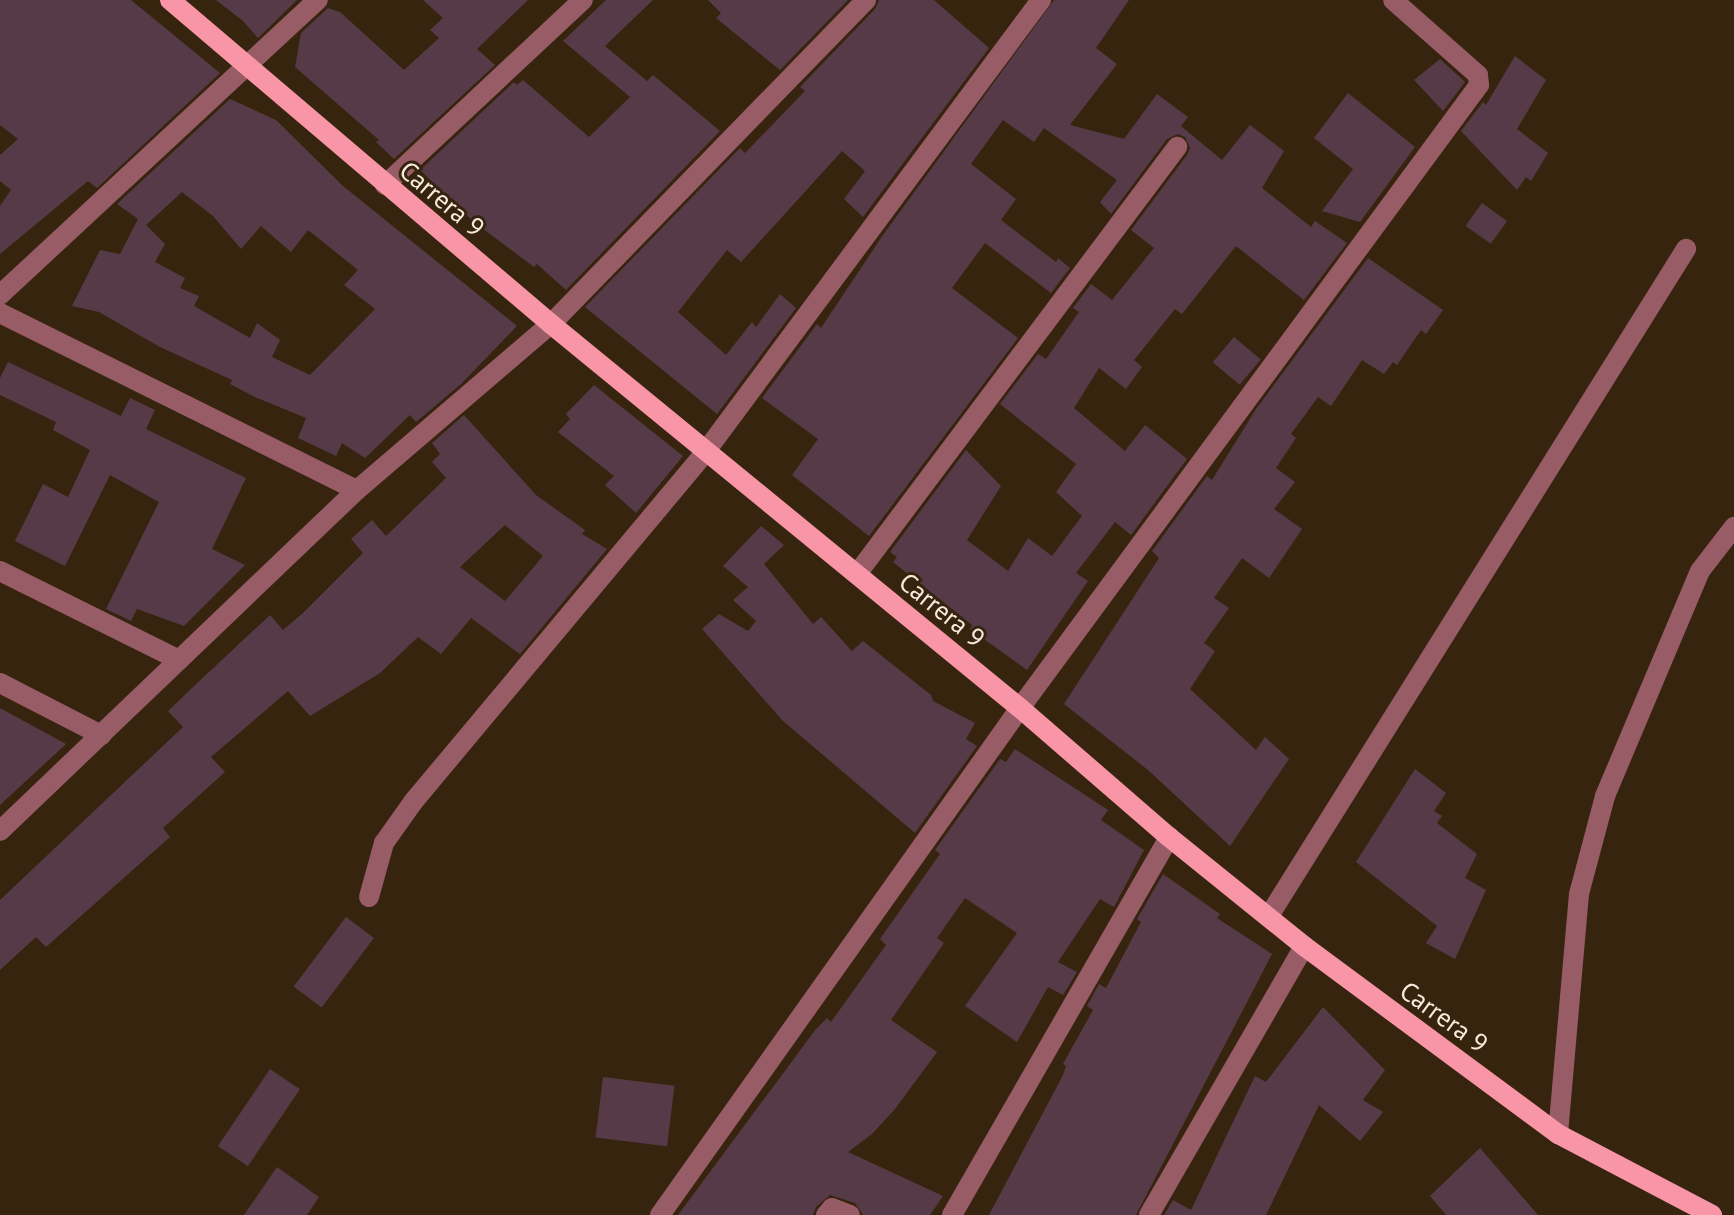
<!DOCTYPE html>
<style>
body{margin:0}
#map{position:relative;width:1734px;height:1215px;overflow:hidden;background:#37240e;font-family:"PT Sans",sans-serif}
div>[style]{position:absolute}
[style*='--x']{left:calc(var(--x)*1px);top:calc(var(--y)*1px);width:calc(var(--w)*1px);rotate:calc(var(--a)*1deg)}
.building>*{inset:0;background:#573a48;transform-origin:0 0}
.minor>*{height:20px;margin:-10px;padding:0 10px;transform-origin:10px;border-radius:10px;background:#975c66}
.major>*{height:20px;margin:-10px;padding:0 10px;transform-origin:10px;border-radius:10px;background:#f896a7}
span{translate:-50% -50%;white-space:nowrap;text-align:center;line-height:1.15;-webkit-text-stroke:6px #37240e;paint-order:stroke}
.street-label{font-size:26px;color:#f8ebde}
</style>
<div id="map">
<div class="building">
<i style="clip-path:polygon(0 0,131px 0,220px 73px,97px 188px,88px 181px,0 254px,0 206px,11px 190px,0 181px,0 155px,18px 139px,0 125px)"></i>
<i style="clip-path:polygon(216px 0,297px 0,258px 38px,243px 21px)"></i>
<i style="clip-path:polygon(423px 0,528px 0,477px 49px,495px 65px,394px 159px,376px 142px,379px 140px,295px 67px,301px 33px,328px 8px,340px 12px,404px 70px,439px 38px,430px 30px,443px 18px)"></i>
<i style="clip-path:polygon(606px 0,653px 0,605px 46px,647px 81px,653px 75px,720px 131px,566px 290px,537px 264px,534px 267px,475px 223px,420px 170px,514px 82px,517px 85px,523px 80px,589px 137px,630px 97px,563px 41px)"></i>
<i style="clip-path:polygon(708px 0,848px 0,780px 70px,716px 18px,721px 13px)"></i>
<i style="clip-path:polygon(879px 0,934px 0,989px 48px,863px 217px,844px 199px,865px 171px,842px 151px,741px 262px,727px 250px,678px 312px,726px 355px,752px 322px,756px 327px,780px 294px,796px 308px,717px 414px,585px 307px,740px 148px,745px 153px,805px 91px,800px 87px,875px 9px)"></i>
<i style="clip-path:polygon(1054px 0,1129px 0,1096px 48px,1117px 64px,1070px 125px,1124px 139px,1157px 94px,1188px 117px,1181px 126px,1222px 160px,1250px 125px,1284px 151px,1262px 188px,1311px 227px,1315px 221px,1347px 243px,1304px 300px,1236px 246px,1182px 314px,1175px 309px,1134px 360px,1142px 367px,1126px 389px,1099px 368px,1074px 408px,1125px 451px,1145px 425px,1187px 459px,1131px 535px,1115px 522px,1076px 573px,1088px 581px,1027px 670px,970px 629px,972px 625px,893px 562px,897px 557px,890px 552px,966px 450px,1001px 486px,967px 540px,1008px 571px,1028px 538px,1052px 556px,1082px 516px,1056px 492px,1076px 464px,1000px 404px,1038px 354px,1046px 359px,1079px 312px,1073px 308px,1091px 284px,1112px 300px,1154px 248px,1131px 230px,1187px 155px,1190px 148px,1185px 137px,1178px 134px,1167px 139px,1111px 214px,1100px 202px,1117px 180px,1044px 128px,1034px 142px,1003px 120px,971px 164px,1016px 199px,1001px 220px,1056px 262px,1058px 258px,1070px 268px,1051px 293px,985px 243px,952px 288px,1018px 338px,869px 536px,792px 475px,818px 439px,762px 398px,817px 324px,821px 328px,883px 235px)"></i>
<i style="clip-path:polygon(1515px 56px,1546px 80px,1517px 129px,1548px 153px,1531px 181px,1526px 177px,1517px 190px,1461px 131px,1483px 102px,1486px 105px)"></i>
<i style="clip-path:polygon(1440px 59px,1465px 82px,1443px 111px,1414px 80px)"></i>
<i style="clip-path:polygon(1348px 93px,1415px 147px,1360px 222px,1322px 211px,1353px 169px,1314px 138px)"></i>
<i style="clip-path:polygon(evenodd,230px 99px,276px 120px,343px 186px,517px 326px,461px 384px,416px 422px,410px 415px,365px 458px,342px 443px,336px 456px,298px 438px,306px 418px,255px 397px,230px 384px,232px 380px,160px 347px,99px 312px,72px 306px,100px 250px,120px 254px,138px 219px,117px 204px,230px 99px,182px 192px,213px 216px,241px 249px,261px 226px,291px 252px,308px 230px,358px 270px,344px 285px,375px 309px,310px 375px,272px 357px,280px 340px,257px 323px,250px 338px,194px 306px,199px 296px,180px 288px,185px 278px,155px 262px,165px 244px,146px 225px,182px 192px)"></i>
<i style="left:1482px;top:203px;width:31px;height:28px;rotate:36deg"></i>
<i style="clip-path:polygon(1368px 258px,1443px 310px,1426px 334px,1421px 330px,1397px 365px,1393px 362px,1384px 374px,1362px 360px,1331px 406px,1318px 397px,1291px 434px,1296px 438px,1276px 468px,1295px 482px,1274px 509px,1302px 529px,1269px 578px,1242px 558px,1214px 598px,1229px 608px,1204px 643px,1215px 651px,1190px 689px,1256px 750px,1265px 737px,1289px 759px,1230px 846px,1148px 770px,1064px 704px,1159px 558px,1152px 551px,1207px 476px,1212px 480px,1256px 409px)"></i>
<i style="left:1234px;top:337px;width:35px;height:33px;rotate:40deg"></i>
<i style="clip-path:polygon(8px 362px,121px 416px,130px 398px,155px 410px,146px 429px,246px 478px,212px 549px,245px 565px,184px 626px,137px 609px,131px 621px,106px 609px,159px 502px,110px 475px,65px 566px,15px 541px,43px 484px,68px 497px,90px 450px,53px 430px,56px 422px,0 395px,0 378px)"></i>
<i style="clip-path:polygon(594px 385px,683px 456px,636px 513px,605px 485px,614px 476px,558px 432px,570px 419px,566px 414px)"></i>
<i style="clip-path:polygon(evenodd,464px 415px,536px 495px,585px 530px,582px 534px,607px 549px,520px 654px,471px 618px,441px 654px,418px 637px,380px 673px,310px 716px,288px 691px,211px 757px,225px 772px,163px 828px,170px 837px,46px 947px,36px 937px,0 970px,0 900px,183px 727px,168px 711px,193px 687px,270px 615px,283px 630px,304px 612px,363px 553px,351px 539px,372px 520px,386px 536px,446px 478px,432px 462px,440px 454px,432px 443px,464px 415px,505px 525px,543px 556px,505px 601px,460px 567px,505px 525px)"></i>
<i style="clip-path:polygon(761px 526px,784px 545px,764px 564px,813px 624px,821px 617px,852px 651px,863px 641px,931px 695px,933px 701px,975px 723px,966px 739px,977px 746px,915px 833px,783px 721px,702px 629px,719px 614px,748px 631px,756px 621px,733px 600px,748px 587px,723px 566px)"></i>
<i style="clip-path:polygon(0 708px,66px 744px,0 805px)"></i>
<i style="clip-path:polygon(1015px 749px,1108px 810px,1101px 820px,1144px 850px,1114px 907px,1100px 899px,1058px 962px,1077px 972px,1063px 995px,1048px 987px,1017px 1042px,965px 1006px,1017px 933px,965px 898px,937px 938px,944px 943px,891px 1020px,937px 1052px,895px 1109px,872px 1134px,848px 1152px,943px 1196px,930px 1215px,863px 1215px,855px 1203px,830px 1195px,816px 1207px,813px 1215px,678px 1215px,816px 1029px,827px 1018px,831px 1022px,886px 945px,880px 939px,940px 854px,935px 850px,1000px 759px,1006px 762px)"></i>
<i style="clip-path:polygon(1415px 769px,1446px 793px,1434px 811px,1442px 816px,1437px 823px,1477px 854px,1465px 878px,1486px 890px,1455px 959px,1426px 943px,1437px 926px,1356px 862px)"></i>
<i style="clip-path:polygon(1163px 874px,1220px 914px,1217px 918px,1272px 954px,1232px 1031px,1136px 1215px,989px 1215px,1063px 1075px,1066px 1066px,1063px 1064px,1093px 1010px,1087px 1006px,1099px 984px,1106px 988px,1141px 922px,1137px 919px)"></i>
<i style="left:346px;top:917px;width:35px;height:87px;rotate:37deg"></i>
<i style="clip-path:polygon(1323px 1007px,1385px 1070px,1363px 1100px,1383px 1112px,1360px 1141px,1319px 1105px,1266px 1215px,1164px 1215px,1173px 1200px,1191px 1210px,1255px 1076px,1266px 1082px)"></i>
<i style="left:270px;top:1069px;width:36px;height:93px;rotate:34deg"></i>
<i style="left:603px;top:1077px;width:72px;height:61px;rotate:7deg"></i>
<i style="clip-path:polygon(1480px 1148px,1538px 1215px,1446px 1215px,1430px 1196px)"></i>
<i style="clip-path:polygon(277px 1167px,319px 1197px,307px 1215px,244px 1215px)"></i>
</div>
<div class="minor">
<i style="--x:385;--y:185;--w:271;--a:-43.1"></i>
<i style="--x:0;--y:295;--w:434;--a:-42.9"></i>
<i style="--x:0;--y:313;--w:398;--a:26.4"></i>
<i style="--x:0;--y:571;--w:200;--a:26.4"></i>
<i style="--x:857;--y:574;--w:534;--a:-53.15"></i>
<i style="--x:0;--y:683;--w:114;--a:27.2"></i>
<i style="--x:0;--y:831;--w:494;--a:-43.7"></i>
<i style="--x:357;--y:490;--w:255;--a:-40.6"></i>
<i style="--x:551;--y:324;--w:452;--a:-45.8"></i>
<i style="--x:369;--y:897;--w:56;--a:-74.5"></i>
<i style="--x:384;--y:843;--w:50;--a:-54.7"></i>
<i style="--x:413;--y:802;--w:457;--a:-50.1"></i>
<i style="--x:706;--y:451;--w:562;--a:-53.4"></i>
<i style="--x:1269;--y:916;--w:787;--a:-57.99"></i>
<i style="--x:1558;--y:1134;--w:241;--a:-85"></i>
<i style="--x:1579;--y:894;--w:101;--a:-75.1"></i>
<i style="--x:1605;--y:796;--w:244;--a:-67.1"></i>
<i style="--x:1700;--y:571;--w:56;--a:-52.3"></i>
<i style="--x:660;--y:1215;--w:622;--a:-54.62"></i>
<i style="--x:1020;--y:708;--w:774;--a:-53.62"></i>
<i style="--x:1479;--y:85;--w:10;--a:-96"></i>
<i style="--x:1478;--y:75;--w:113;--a:-138.6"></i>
<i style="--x:826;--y:1215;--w:9;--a:-49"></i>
<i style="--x:832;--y:1208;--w:19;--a:21"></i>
<i style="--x:952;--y:1215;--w:436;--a:-60.1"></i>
<i style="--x:1149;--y:1215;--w:310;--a:-60"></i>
</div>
<div class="major">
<i style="--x:170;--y:0;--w:500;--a:40.38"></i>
<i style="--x:551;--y:324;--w:606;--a:39.31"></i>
<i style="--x:1020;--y:708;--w:197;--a:40.9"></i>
<i style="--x:1169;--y:837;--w:174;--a:38.9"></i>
<i style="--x:1304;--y:946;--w:316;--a:36.5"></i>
<i style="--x:1558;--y:1134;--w:174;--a:27.7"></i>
</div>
<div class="street-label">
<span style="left:442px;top:199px;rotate:40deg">Carrera 9</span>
<span style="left:942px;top:610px;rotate:39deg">Carrera 9</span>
<span style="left:1444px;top:1017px;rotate:36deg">Carrera 9</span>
</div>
</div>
